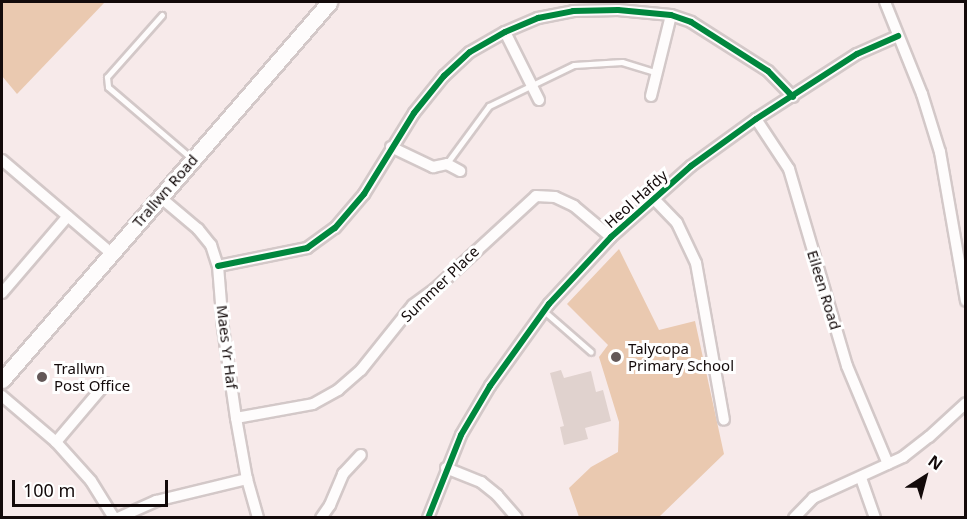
<!DOCTYPE html>
<style>
body{margin:0}
#map{position:relative;width:967px;height:519px;overflow:hidden;background:#f7eaea;font-family:"Noto Sans",sans-serif}
div>[style]{position:absolute}
[style*='--x']{left:calc(var(--x)*1px);top:calc(var(--y)*1px);width:calc(var(--w)*1px);rotate:calc(var(--a)*1deg)}
.green>*{inset:0;background:#eac9b0}
.building>*{inset:0;background:#e0d2ce}
.roads{filter:drop-shadow(2px 0 #d3c8c8) drop-shadow(-2px 0 #d3c8c8) drop-shadow(0 2px #d3c8c8) drop-shadow(0 -2px #d3c8c8)}
.lane>*{height:5px;margin:-2.5px;padding:0 2.5px;transform-origin:2.5px;border-radius:2.5px;background:#fefcfc}
.street>*{height:10px;margin:-5px;padding:0 5px;transform-origin:5px;border-radius:5px;background:#fefcfc}
.secondary>*{height:15px;margin:-7.5px;padding:0 7.5px;transform-origin:7.5px;border-radius:7.5px;background:#fefcfc}
.cycleway>*{height:6px;margin:-3px;padding:0 3px;transform-origin:3px;border-radius:3px;background:#00873e}
.dots>*{width:16px;height:16px;translate:-50% -50%;box-sizing:border-box;border:3px solid #fff;border-radius:50%}
span{translate:-50% -50%;white-space:nowrap;text-align:center;line-height:1.15;-webkit-text-stroke:6px #fff;paint-order:stroke}
.street-label{font-size:15px;color:#130a0a}
.poi-label{font-size:15px;color:#130a0a}
.left{translate:0 -50%;text-align:left}
.frame{position:absolute;inset:0;border:3px solid #130a0a;pointer-events:none}
.north{position:absolute;left:895px;top:447px;width:60px;height:60px;-webkit-text-stroke:4px #fff;paint-order:stroke;rotate:36deg;font-size:16px;font-weight:700;line-height:24px;text-align:center;color:#130a0a}
.north::after{content:'';display:block;margin:auto;width:21px;height:27px;background:#130a0a;clip-path:polygon(50% 0,100% 100%,50% 72%,0 100%)}
.scale{position:absolute;left:12px;top:480px;width:156px;height:27px;box-sizing:border-box;border:3px solid #130a0a;border-top:0;padding-left:8px;font-size:18px;line-height:21px;white-space:nowrap;color:#130a0a;-webkit-text-stroke:4px #fff;paint-order:stroke}
</style>
<div id="map">
<div class="green">
<i style="clip-path:polygon(2px 2px,105px 2px,17px 94px,2px 76px)"></i>
<i style="clip-path:polygon(619px 249px,659px 330px,695px 321px,724px 454px,659px 517px,579px 517px,569px 488px,591px 467px,618px 452px,619px 422px,599px 357px,608px 345px,567px 304px)"></i>
</div>
<div class="building">
<i style="clip-path:polygon(561px 370px,564px 378px,591px 371px,596px 392px,603px 390px,611px 421px,585px 428px,588px 439px,564px 445px,560px 427px,564px 426px,550px 373px)"></i>
</div>
<div class="roads">
<div class="lane">
<i style="--x:162;--y:15;--w:83;--a:131.6"></i>
<i style="--x:107;--y:77;--w:10;--a:84"></i>
<i style="--x:108;--y:87;--w:109;--a:40.5"></i>
<i style="--x:447;--y:163;--w:71;--a:-53.6"></i>
<i style="--x:489;--y:106;--w:94;--a:-25.8"></i>
<i style="--x:574;--y:65;--w:48;--a:-3.6"></i>
<i style="--x:622;--y:62;--w:37;--a:17"></i>
<i style="--x:544;--y:311;--w:62;--a:41.1"></i>
</div>
<div class="street">
<i style="--x:885;--y:2;--w:99;--a:68.1"></i>
<i style="--x:922;--y:94;--w:61;--a:72.8"></i>
<i style="--x:940;--y:152;--w:151;--a:80.1"></i>
<i style="--x:505;--y:32;--w:76;--a:63.4"></i>
<i style="--x:651;--y:96;--w:83;--a:-76.1"></i>
<i style="--x:756;--y:119;--w:60;--a:56.6"></i>
<i style="--x:789;--y:169;--w:205;--a:73.6"></i>
<i style="--x:847;--y:366;--w:106;--a:67.3"></i>
<i style="--x:391;--y:147;--w:47;--a:25.5"></i>
<i style="--x:433;--y:167;--w:14;--a:-12"></i>
<i style="--x:447;--y:164;--w:15;--a:28"></i>
<i style="--x:2;--y:160;--w:145;--a:40.5"></i>
<i style="--x:160;--y:197;--w:50;--a:40.1"></i>
<i style="--x:198;--y:229;--w:21;--a:51"></i>
<i style="--x:211;--y:245;--w:22;--a:72"></i>
<i style="--x:218;--y:266;--w:62;--a:85.4"></i>
<i style="--x:223;--y:328;--w:91;--a:81.8"></i>
<i style="--x:236;--y:418;--w:62;--a:79.8"></i>
<i style="--x:247;--y:479;--w:41;--a:74.2"></i>
<i style="--x:654;--y:199;--w:33;--a:46"></i>
<i style="--x:677;--y:223;--w:44;--a:64.6"></i>
<i style="--x:696;--y:263;--w:159;--a:79.9"></i>
<i style="--x:218;--y:266;--w:91;--a:-11.4"></i>
<i style="--x:307;--y:248;--w:34;--a:-36"></i>
<i style="--x:335;--y:228;--w:45;--a:-49.5"></i>
<i style="--x:364;--y:194;--w:95;--a:-58.3"></i>
<i style="--x:414;--y:113;--w:48;--a:-51"></i>
<i style="--x:444;--y:76;--w:35;--a:-43"></i>
<i style="--x:470;--y:52;--w:40;--a:-29.7"></i>
<i style="--x:505;--y:32;--w:36;--a:-23"></i>
<i style="--x:538;--y:18;--w:36;--a:-11"></i>
<i style="--x:573;--y:11;--w:45;--a:-1.3"></i>
<i style="--x:618;--y:10;--w:53;--a:5.4"></i>
<i style="--x:671;--y:15;--w:21;--a:19"></i>
<i style="--x:691;--y:22;--w:91;--a:32.5"></i>
<i style="--x:768;--y:71;--w:36;--a:46"></i>
<i style="--x:2;--y:293;--w:101;--a:-49.4"></i>
<i style="--x:2;--y:396;--w:71;--a:40.4"></i>
<i style="--x:56;--y:442;--w:52;--a:48.1"></i>
<i style="--x:91;--y:481;--w:44;--a:58.1"></i>
<i style="--x:236;--y:418;--w:78;--a:-10.3"></i>
<i style="--x:313;--y:404;--w:29;--a:-29"></i>
<i style="--x:338;--y:390;--w:30;--a:-41"></i>
<i style="--x:361;--y:370;--w:83;--a:-51.3"></i>
<i style="--x:413;--y:305;--w:27;--a:-36"></i>
<i style="--x:435;--y:289;--w:137;--a:-42.6"></i>
<i style="--x:536;--y:196;--w:19;--a:3"></i>
<i style="--x:555;--y:197;--w:21;--a:25"></i>
<i style="--x:574;--y:206;--w:48;--a:40"></i>
<i style="--x:56;--y:442;--w:77;--a:-49.7"></i>
<i style="--x:446;--y:468;--w:38;--a:22"></i>
<i style="--x:481;--y:482;--w:21;--a:39"></i>
<i style="--x:497;--y:495;--w:30;--a:49"></i>
<i style="--x:861;--y:478;--w:42;--a:70.7"></i>
<i style="--x:118;--y:518;--w:42;--a:-24.1"></i>
<i style="--x:156;--y:501;--w:94;--a:-13.6"></i>
<i style="--x:321;--y:518;--w:16;--a:-55"></i>
<i style="--x:330;--y:505;--w:34;--a:-67"></i>
<i style="--x:343;--y:474;--w:26;--a:-47"></i>
<i style="--x:428;--y:518;--w:89;--a:-68.3"></i>
<i style="--x:461;--y:435;--w:57;--a:-59.4"></i>
<i style="--x:490;--y:386;--w:101;--a:-54.3"></i>
<i style="--x:549;--y:304;--w:91;--a:-47.2"></i>
<i style="--x:611;--y:237;--w:107;--a:-41.6"></i>
<i style="--x:691;--y:166;--w:80;--a:-35.9"></i>
<i style="--x:756;--y:119;--w:120;--a:-32.8"></i>
<i style="--x:857;--y:54;--w:45;--a:-23.7"></i>
<i style="--x:794;--y:518;--w:28;--a:-46"></i>
<i style="--x:813;--y:498;--w:99;--a:-24.5"></i>
<i style="--x:903;--y:457;--w:33;--a:-38"></i>
<i style="--x:929;--y:437;--w:50;--a:-42.6"></i>
</div>
<div class="secondary">
<i style="--x:2;--y:380;--w:500;--a:-49.1"></i>
</div>
</div>
<div class="cycleway">
<i style="--x:218;--y:266;--w:91;--a:-11.4"></i>
<i style="--x:307;--y:248;--w:34;--a:-36"></i>
<i style="--x:335;--y:228;--w:45;--a:-49.5"></i>
<i style="--x:364;--y:194;--w:95;--a:-58.3"></i>
<i style="--x:414;--y:113;--w:48;--a:-51"></i>
<i style="--x:444;--y:76;--w:35;--a:-43"></i>
<i style="--x:470;--y:52;--w:40;--a:-29.7"></i>
<i style="--x:505;--y:32;--w:36;--a:-23"></i>
<i style="--x:538;--y:18;--w:36;--a:-11"></i>
<i style="--x:573;--y:11;--w:45;--a:-1.3"></i>
<i style="--x:618;--y:10;--w:53;--a:5.4"></i>
<i style="--x:671;--y:15;--w:21;--a:19"></i>
<i style="--x:691;--y:22;--w:91;--a:32.5"></i>
<i style="--x:768;--y:71;--w:36;--a:46"></i>
<i style="--x:428;--y:518;--w:89;--a:-68.3"></i>
<i style="--x:461;--y:435;--w:57;--a:-59.4"></i>
<i style="--x:490;--y:386;--w:101;--a:-54.3"></i>
<i style="--x:549;--y:304;--w:91;--a:-47.2"></i>
<i style="--x:611;--y:237;--w:107;--a:-41.6"></i>
<i style="--x:691;--y:166;--w:80;--a:-35.9"></i>
<i style="--x:756;--y:119;--w:120;--a:-32.8"></i>
<i style="--x:857;--y:54;--w:45;--a:-23.7"></i>
</div>
<div class="dots">
<i style="left:616px;top:357px;background:#635858"></i>
<i style="left:42px;top:377px;background:#635858"></i>
</div>
<div class="street-label">
<span style="left:165px;top:191px;rotate:-49deg">Trallwn Road</span>
<span style="left:636px;top:199px;rotate:-42deg">Heol Hafdy</span>
<span style="left:440px;top:284px;rotate:-44deg">Summer Place</span>
<span style="left:824px;top:290px;rotate:73deg">Eileen Road</span>
<span style="left:227px;top:347px;rotate:83deg">Maes Yr Haf</span>
</div>
<div class="poi-label">
<span class="left" style="left:628px;top:357px">Talycopa<br>Primary School</span>
<span class="left" style="left:54px;top:377px">Trallwn<br>Post Office</span>
</div>
<div class="frame"></div>
<div class="north">N</div>
<div class="scale">100 m</div>
</div>
